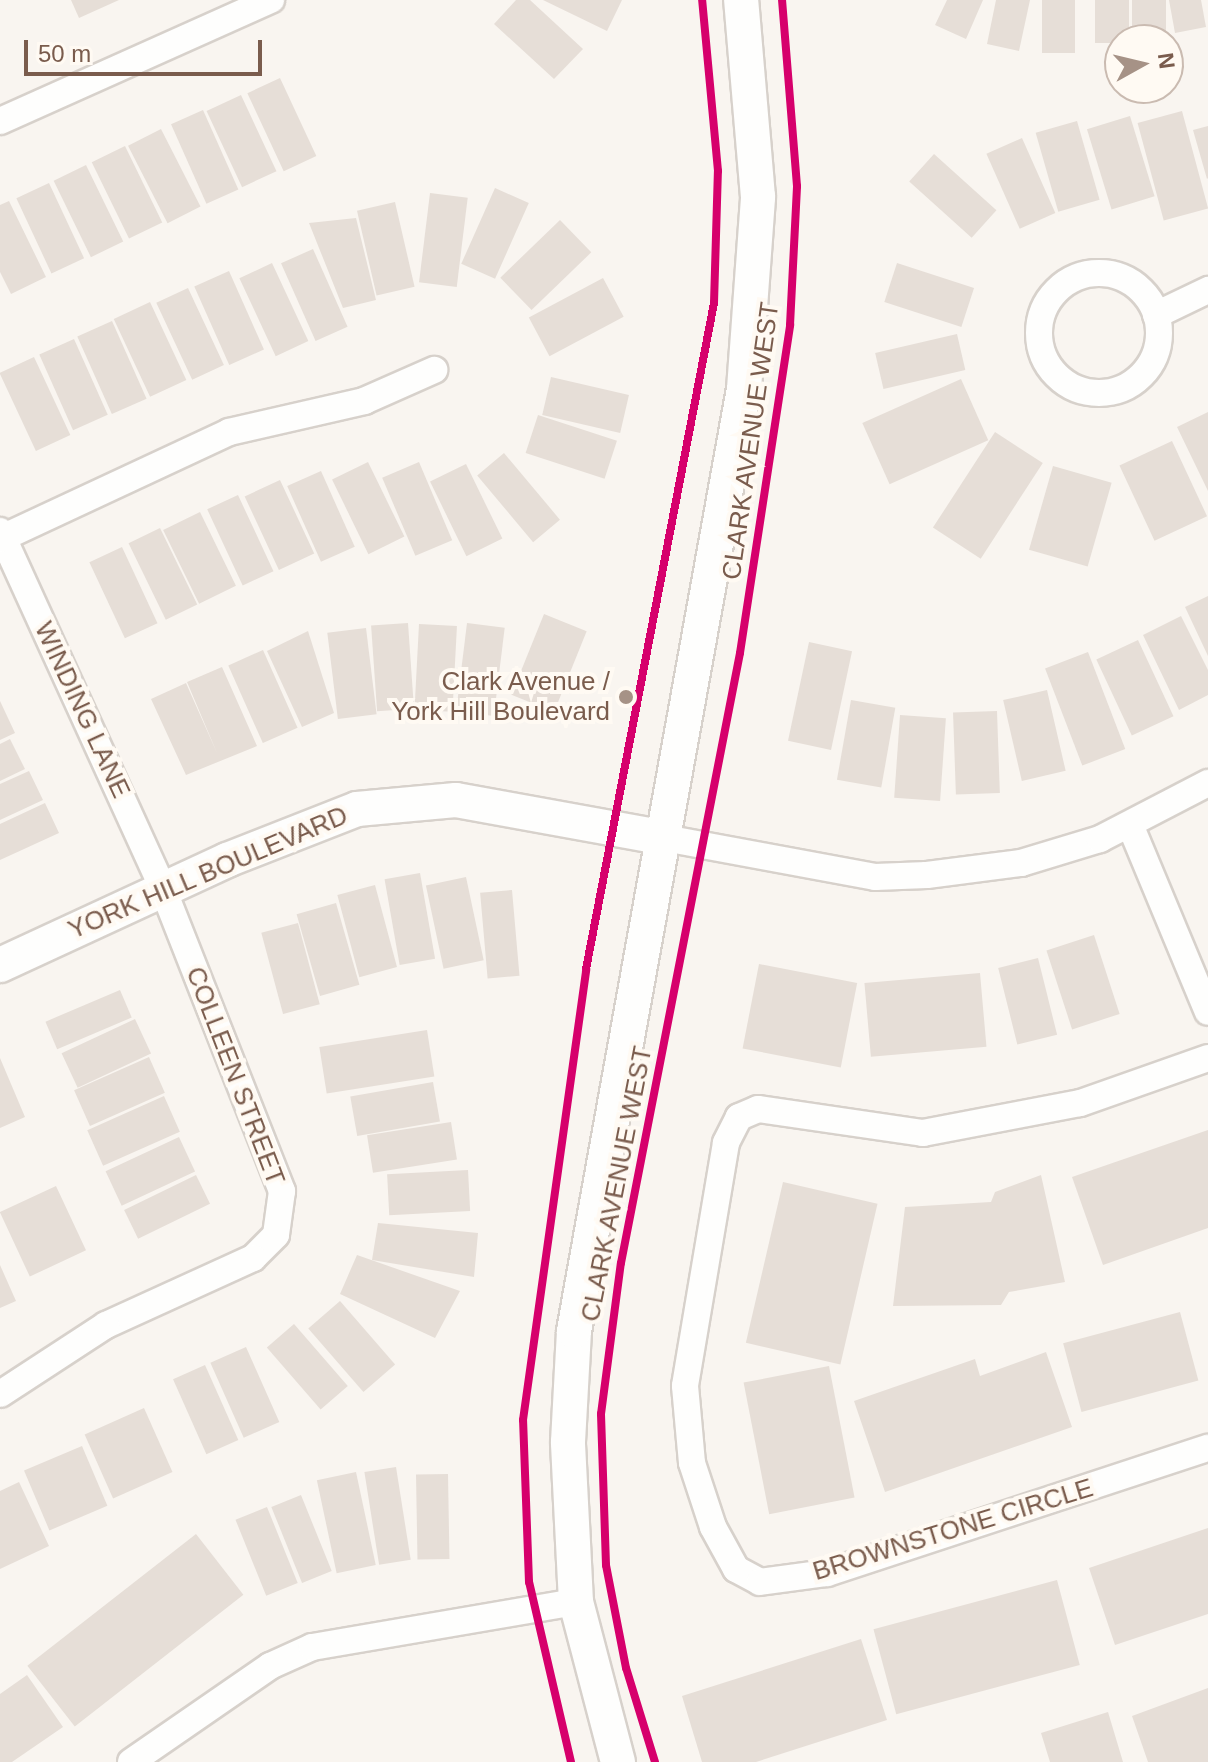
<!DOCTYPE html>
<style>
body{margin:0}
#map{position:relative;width:1208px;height:1762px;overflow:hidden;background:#f9f5f0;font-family:Helvetica,sans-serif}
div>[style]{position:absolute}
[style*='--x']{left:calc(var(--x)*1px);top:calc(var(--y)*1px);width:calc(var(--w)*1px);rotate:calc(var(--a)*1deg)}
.building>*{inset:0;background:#e6ded7;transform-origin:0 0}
.roads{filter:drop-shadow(2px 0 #d7d1cb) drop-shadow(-2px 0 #d7d1cb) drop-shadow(0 2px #d7d1cb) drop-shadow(0 -2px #d7d1cb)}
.minor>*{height:26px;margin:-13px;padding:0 13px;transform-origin:13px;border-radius:13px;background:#fefefd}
.minor>.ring{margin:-13px;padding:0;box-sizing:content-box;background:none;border:26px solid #fefefd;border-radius:50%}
.tertiary>*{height:34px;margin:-17px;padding:0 17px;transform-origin:17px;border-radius:17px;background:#fefefd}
.cycleway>*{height:8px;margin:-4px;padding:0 4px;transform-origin:4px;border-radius:4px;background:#d6006c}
.dots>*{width:22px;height:22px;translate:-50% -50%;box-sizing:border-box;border:4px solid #fffaf3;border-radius:50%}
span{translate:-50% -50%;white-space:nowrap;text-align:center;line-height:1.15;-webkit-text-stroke:8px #fffaf3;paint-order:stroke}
.street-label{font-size:26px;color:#7a5c4d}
.poi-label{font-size:26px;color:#7a5c4d}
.right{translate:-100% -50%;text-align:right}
.north{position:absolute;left:1104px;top:24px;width:80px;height:80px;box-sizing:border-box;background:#fffaf3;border:2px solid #cabbb1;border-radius:50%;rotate:82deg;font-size:22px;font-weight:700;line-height:32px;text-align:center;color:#7a5c4d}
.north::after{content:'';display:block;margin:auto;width:28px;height:36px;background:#a69286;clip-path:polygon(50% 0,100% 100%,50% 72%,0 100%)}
.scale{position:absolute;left:24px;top:40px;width:238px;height:36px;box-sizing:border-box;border:4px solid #7a5c4d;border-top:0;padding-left:10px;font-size:24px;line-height:28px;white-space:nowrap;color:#7a5c4d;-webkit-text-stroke:6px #fffaf3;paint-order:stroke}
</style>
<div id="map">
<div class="building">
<i style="clip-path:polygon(71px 0,119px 0,79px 18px)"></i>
<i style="clip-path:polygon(516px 0,530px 0,583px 49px,554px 79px,494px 24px)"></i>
<i style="clip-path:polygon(543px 0,622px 0,607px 31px)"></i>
<i style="clip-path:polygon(947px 0,983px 0,966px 39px,935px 25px)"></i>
<i style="clip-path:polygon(996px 0,1030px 0,1019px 51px,987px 44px)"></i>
<i style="left:1042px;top:0;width:33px;height:53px"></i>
<i style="left:1095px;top:0;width:34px;height:43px"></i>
<i style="left:1132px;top:0;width:34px;height:40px"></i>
<i style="clip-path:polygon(1169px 0,1201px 0,1206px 27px,1175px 33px)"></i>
<i style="left:280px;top:78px;width:86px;height:36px;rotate:65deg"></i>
<i style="left:241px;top:95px;width:84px;height:38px;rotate:65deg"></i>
<i style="left:203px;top:110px;width:87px;height:35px;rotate:66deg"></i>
<i style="left:1182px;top:111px;width:101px;height:46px;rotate:75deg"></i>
<i style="left:1130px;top:116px;width:84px;height:45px;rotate:73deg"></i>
<i style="left:1077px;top:121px;width:82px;height:43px;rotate:74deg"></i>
<i style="clip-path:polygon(1208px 126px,1208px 178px,1207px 179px,1193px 130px)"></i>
<i style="left:161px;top:129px;width:87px;height:37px;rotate:63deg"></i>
<i style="left:1022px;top:138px;width:82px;height:39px;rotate:66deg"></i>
<i style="left:125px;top:146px;width:85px;height:37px;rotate:64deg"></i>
<i style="left:934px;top:154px;width:84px;height:37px;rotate:42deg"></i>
<i style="left:86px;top:165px;width:85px;height:36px;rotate:64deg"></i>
<i style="left:49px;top:183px;width:83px;height:36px;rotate:65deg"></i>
<i style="left:495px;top:188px;width:37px;height:83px;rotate:24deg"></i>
<i style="left:430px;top:193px;width:38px;height:90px;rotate:7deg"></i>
<i style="clip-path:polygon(9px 201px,46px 277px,11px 294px,0 272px,0 205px)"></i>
<i style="left:395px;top:202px;width:87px;height:39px;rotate:77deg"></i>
<i style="clip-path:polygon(356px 218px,376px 300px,343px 308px,309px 223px)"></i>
<i style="left:560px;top:220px;width:45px;height:83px;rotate:46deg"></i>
<i style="left:313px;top:249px;width:85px;height:35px;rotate:66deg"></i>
<i style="left:272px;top:263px;width:86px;height:36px;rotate:65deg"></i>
<i style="left:897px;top:263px;width:81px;height:41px;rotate:18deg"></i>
<i style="left:229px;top:271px;width:86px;height:38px;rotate:66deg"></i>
<i style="left:603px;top:278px;width:44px;height:84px;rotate:62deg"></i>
<i style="left:188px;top:288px;width:85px;height:35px;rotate:65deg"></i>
<i style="left:150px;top:302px;width:86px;height:40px;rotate:65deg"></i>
<i style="left:112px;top:321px;width:85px;height:38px;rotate:66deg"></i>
<i style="left:957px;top:334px;width:37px;height:84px;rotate:77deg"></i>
<i style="left:74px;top:339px;width:83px;height:38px;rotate:66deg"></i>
<i style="left:34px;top:357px;width:86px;height:38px;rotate:65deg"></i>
<i style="left:551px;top:377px;width:80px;height:39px;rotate:13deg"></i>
<i style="left:961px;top:379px;width:67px;height:108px;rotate:66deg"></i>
<i style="clip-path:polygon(1208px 412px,1208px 491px,1177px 427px)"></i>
<i style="left:538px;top:415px;width:83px;height:40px;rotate:18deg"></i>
<i style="left:995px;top:432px;width:57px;height:114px;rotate:33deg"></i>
<i style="left:1172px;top:441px;width:83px;height:58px;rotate:65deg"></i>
<i style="left:504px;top:453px;width:87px;height:35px;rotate:50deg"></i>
<i style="left:368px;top:462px;width:83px;height:40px;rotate:64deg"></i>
<i style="left:419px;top:462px;width:85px;height:40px;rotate:67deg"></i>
<i style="left:466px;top:464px;width:83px;height:40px;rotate:64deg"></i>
<i style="left:1053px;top:466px;width:61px;height:87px;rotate:16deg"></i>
<i style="left:321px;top:471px;width:83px;height:37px;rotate:66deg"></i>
<i style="left:280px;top:480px;width:81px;height:39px;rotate:65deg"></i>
<i style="left:238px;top:495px;width:84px;height:34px;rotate:65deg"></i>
<i style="left:200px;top:512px;width:82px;height:41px;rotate:64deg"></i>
<i style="left:160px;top:528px;width:85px;height:35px;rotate:64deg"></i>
<i style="left:122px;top:547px;width:84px;height:36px;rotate:65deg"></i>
<i style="clip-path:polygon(1208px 596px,1208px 656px,1185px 607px)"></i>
<i style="left:544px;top:614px;width:46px;height:87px;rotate:22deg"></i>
<i style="clip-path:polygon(1181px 616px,1208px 670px,1208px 695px,1179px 710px,1143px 635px)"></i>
<i style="left:408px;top:623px;width:86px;height:37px;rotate:86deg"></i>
<i style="left:467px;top:623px;width:38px;height:89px;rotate:7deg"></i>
<i style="left:419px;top:624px;width:38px;height:86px;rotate:3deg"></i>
<i style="left:366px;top:628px;width:87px;height:39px;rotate:83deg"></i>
<i style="clip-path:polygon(308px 631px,334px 713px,302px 727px,267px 651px)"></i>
<i style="left:1138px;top:640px;width:84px;height:46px;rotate:65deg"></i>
<i style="left:809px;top:642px;width:44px;height:101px;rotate:12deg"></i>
<i style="left:263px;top:650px;width:85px;height:38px;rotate:66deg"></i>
<i style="left:1088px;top:652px;width:104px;height:46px;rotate:69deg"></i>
<i style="clip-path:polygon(222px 667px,257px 746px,186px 775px,151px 699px,186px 683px,217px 753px,187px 682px)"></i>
<i style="left:1047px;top:690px;width:83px;height:45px;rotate:77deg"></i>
<i style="left:851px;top:700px;width:45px;height:81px;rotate:10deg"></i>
<i style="clip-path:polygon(0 701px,15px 733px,0 740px)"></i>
<i style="left:997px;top:711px;width:82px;height:44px;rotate:88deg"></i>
<i style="left:900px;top:715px;width:46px;height:83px;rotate:4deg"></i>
<i style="clip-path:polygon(10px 739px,25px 769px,0 781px,0 744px)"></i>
<i style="clip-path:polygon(29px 771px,43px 800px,0 820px,0 784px)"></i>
<i style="clip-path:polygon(45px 803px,59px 833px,0 860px,0 824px)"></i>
<i style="left:420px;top:873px;width:87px;height:36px;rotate:80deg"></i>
<i style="left:466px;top:877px;width:85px;height:41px;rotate:78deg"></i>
<i style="left:375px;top:885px;width:85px;height:39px;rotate:75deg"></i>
<i style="left:512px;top:890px;width:86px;height:32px;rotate:85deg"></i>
<i style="left:336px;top:903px;width:85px;height:41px;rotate:74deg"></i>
<i style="left:298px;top:923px;width:84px;height:38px;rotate:75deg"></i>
<i style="left:1094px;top:935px;width:83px;height:50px;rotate:72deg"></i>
<i style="left:1038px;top:958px;width:79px;height:41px;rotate:76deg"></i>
<i style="left:759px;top:964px;width:100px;height:86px;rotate:11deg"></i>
<i style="left:980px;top:973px;width:74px;height:116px;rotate:85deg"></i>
<i style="left:120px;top:990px;width:30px;height:81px;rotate:67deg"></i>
<i style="left:135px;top:1019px;width:38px;height:81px;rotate:65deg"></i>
<i style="left:427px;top:1030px;width:47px;height:109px;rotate:81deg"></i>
<i style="left:149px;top:1057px;width:39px;height:82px;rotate:66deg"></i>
<i style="clip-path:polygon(0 1058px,25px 1117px,0 1128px)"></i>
<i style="left:433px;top:1082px;width:40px;height:84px;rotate:80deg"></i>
<i style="left:164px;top:1096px;width:39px;height:84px;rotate:66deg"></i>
<i style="left:451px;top:1122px;width:38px;height:85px;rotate:81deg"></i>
<i style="clip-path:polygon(1208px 1130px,1208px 1228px,1103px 1265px,1072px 1177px)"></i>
<i style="left:179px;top:1137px;width:38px;height:81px;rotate:65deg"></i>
<i style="left:468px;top:1170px;width:41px;height:81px;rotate:87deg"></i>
<i style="left:196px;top:1175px;width:32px;height:80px;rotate:64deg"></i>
<i style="clip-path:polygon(1041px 1175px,1065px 1282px,1009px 1292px,1001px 1305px,893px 1306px,905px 1207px,991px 1202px,995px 1192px)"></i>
<i style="left:783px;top:1182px;width:97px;height:165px;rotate:13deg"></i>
<i style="left:56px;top:1186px;width:71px;height:62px;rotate:65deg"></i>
<i style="clip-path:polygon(378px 1223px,478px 1233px,474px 1277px,372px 1260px)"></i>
<i style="clip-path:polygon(357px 1255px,460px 1291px,435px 1338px,340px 1294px)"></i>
<i style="clip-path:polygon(0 1265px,16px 1301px,0 1308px)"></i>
<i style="left:340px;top:1301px;width:84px;height:42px;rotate:49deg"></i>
<i style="left:1180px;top:1312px;width:71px;height:121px;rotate:75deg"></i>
<i style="left:294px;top:1324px;width:82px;height:36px;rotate:49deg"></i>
<i style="left:246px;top:1347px;width:82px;height:39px;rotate:66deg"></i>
<i style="clip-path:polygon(1046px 1352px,1072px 1427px,885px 1492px,854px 1401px,975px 1359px,980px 1376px)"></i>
<i style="left:205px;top:1365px;width:82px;height:35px;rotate:66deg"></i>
<i style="left:829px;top:1366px;width:134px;height:87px;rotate:79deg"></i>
<i style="left:144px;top:1408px;width:70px;height:65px;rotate:66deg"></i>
<i style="left:82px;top:1446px;width:65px;height:63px;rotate:67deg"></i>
<i style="left:396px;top:1467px;width:94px;height:32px;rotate:81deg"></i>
<i style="left:356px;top:1472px;width:95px;height:40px;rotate:78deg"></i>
<i style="left:448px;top:1474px;width:85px;height:32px;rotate:89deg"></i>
<i style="clip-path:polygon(19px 1482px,49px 1546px,0 1569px,0 1491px)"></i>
<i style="left:301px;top:1495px;width:82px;height:32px;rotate:68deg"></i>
<i style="left:267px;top:1507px;width:82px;height:34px;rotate:68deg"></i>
<i style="clip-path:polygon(1208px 1528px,1208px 1614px,1115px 1645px,1089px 1568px)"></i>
<i style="left:196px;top:1534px;width:77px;height:214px;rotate:52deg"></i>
<i style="left:1057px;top:1580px;width:88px;height:190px;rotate:75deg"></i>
<i style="clip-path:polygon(861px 1639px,887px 1720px,756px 1762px,702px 1762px,682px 1696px)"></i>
<i style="clip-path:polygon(27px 1675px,63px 1727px,12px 1762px,0 1762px,0 1694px)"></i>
<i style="clip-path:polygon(1208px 1688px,1208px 1762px,1148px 1762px,1132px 1716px)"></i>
<i style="clip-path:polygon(1108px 1712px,1123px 1762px,1050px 1762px,1041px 1733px)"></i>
</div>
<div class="roads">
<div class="minor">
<i style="--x:0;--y:121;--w:297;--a:-24.1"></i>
<i class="ring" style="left:1039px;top:273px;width:94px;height:94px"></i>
<i style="--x:1156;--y:315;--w:58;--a:-25.7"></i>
<i style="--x:0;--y:531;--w:393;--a:65.5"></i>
<i style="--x:163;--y:889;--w:325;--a:68.5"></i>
<i style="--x:282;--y:1191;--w:44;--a:97.8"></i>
<i style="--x:276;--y:1235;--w:33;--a:135"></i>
<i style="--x:253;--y:1258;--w:162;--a:155.5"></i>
<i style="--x:106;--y:1325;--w:126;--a:146.9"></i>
<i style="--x:0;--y:539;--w:253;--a:-25"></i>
<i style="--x:229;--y:432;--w:139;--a:-12.9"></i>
<i style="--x:364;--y:401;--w:77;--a:-23.9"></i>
<i style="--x:1131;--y:827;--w:200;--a:67.4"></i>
<i style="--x:659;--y:837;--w:220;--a:10.5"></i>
<i style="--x:875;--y:877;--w:52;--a:-2.2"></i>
<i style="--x:927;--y:875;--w:95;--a:-7.3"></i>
<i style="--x:1021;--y:863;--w:83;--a:-16.9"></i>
<i style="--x:1100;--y:839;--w:122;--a:-27.4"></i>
<i style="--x:1208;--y:1058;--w:136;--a:160.6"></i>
<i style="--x:1080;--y:1103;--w:160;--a:169.2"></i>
<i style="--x:923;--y:1133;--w:167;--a:-171.7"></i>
<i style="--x:758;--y:1109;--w:21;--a:157"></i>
<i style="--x:739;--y:1117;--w:29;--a:117"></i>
<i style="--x:726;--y:1143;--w:246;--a:99.6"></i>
<i style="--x:685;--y:1386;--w:77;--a:84.8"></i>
<i style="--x:692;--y:1463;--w:67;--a:71.8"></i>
<i style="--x:713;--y:1527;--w:48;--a:61.3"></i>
<i style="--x:736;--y:1569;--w:27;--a:28"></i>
<i style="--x:760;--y:1582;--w:68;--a:-7.7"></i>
<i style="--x:827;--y:1573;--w:401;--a:-18.2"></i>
<i style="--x:131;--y:1762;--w:169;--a:-34.6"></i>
<i style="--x:270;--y:1666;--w:46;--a:-24.3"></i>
<i style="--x:312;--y:1647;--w:268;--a:-9.7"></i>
</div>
<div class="tertiary">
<i style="--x:0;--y:965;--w:250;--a:-24.8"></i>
<i style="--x:227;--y:860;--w:140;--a:-21.4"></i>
<i style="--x:357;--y:809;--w:99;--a:-5.2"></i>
<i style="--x:456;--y:800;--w:206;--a:10.3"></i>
<i style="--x:618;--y:1762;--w:165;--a:-104.7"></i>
<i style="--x:576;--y:1602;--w:160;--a:-92.9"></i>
<i style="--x:568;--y:1442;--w:111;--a:-86.9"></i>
<i style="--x:574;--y:1331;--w:957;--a:-79.77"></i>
<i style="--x:744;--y:389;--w:193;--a:-85.8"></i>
<i style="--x:758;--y:197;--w:198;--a:-94.9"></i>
</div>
</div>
<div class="cycleway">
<i style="--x:571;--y:1762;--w:185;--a:-103.1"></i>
<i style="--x:529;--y:1582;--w:162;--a:-92.1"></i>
<i style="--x:523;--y:1420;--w:455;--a:-82"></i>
<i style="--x:586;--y:969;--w:678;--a:-79.12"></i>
<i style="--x:714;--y:303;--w:132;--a:-88.3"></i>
<i style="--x:718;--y:171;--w:172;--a:-95.3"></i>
<i style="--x:655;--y:1762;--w:98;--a:-107.1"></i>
<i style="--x:626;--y:1668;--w:105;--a:-101"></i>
<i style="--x:606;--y:1565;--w:151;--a:-91.9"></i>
<i style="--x:601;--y:1414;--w:152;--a:-82.5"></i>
<i style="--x:621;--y:1263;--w:621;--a:-78.96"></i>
<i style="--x:740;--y:653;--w:332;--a:-81.3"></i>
<i style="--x:790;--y:325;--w:139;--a:-87.1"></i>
<i style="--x:797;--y:186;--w:187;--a:-94.6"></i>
</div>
<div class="dots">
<i style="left:626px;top:697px;background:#a69286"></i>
</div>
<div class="street-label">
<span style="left:751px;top:441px;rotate:-82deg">CLARK AVENUE WEST</span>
<span style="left:82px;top:710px;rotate:65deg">WINDING LANE</span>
<span style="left:208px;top:873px;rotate:-23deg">YORK HILL BOULEVARD</span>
<span style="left:235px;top:1076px;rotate:69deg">COLLEEN STREET</span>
<span style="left:617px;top:1184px;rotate:-79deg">CLARK AVENUE WEST</span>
<span style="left:953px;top:1530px;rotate:-17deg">BROWNSTONE CIRCLE</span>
</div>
<div class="poi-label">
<span class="right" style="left:610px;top:697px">Clark Avenue /<br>York Hill Boulevard</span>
</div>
<div class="north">N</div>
<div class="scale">50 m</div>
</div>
